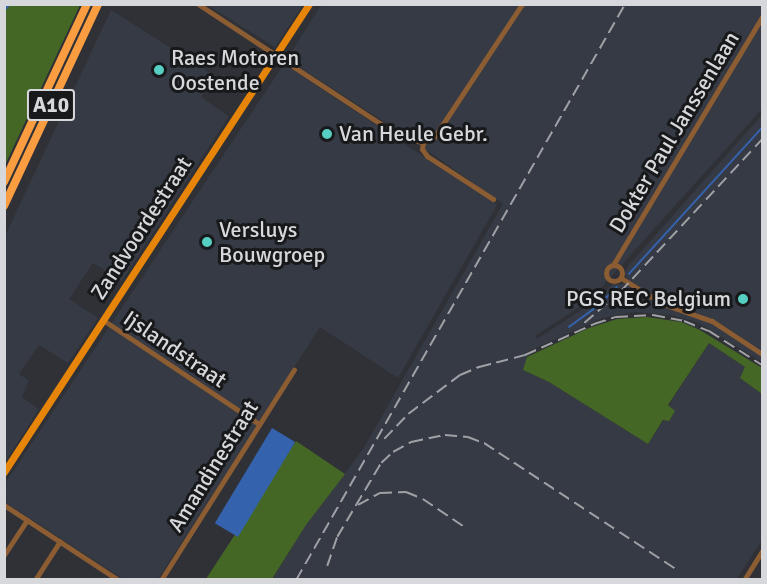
<!DOCTYPE html>
<style>
body{margin:0}
#map{position:relative;width:767px;height:584px;overflow:hidden;background:#2f3136;font-family:Signika,sans-serif}
div>[style]{position:absolute}
[style*='--x']{left:calc(var(--x)*1px);top:calc(var(--y)*1px);width:calc(var(--w)*1px);rotate:calc(var(--a)*1deg)}
.built>*{inset:0;background:#353a44}
.green>*{inset:0;background:#456725}
.water>*{inset:0;background:#3562ad;transform-origin:0 0}
.stream>*{height:1.5px;margin:-0.75px;padding:0 0.75px;transform-origin:0.75px;border-radius:0.75px;background:#3562ad}
.minor>*{height:5px;margin:-2.5px;padding:0 2.5px;transform-origin:2.5px;border-radius:2.5px;background:#8c5d32}
.minor>.ring{margin:-2.5px;padding:0;box-sizing:content-box;background:none;border:5px solid #8c5d32;border-radius:50%}
.major>*{height:7px;margin:-3.5px;padding:0 3.5px;transform-origin:3.5px;border-radius:3.5px;background:#e68509}
.highway>*{height:8px;margin:-4px;padding:0 4px;transform-origin:4px;border-radius:4px;background:#fa9d41}
.rail>*{height:1.5px;margin-top:-0.75px;transform-origin:0;background:repeating-linear-gradient(90deg,#9fa1a5 0 12px,transparent 0 18px)}
.dots>*{width:16px;height:16px;translate:-50% -50%;box-sizing:border-box;border:3px solid #18191b;border-radius:50%}
span{translate:-50% -50%;white-space:nowrap;text-align:center;line-height:1.15;-webkit-text-stroke:6px #18191b;paint-order:stroke}
.shield-label span{padding:2px 4px;background:#18191b;border:2px solid;border-radius:4px;-webkit-text-stroke-width:0}
.shield-label{font-size:21px;color:#d6d8db;font-weight:700}
.poi-label{font-size:22px;color:#d6d8db}
.left{translate:0 -50%;text-align:left}
.right{translate:-100% -50%;text-align:right}
.street-label{font-size:22px;color:#d6d8db}
.frame{position:absolute;inset:0;border:6px solid #d6d8db;pointer-events:none}
</style>
<div id="map">
<div class="built">
<i style="clip-path:polygon(712px 4px,762px 5px,762px 109px,599px 290px,587px 302px,535px 336px,537px 339px,586px 307px,613px 284px,625px 284px,628px 280px,624px 273px,630px 264px,762px 115px,762px 362px,697px 322px,671px 315px,635px 312px,602px 318px,527px 352px,526px 364px,523px 370px,549px 382px,648px 444px,664px 420px,675px 411px,668px 406px,709px 343px,745px 367px,740px 378px,762px 394px,762px 540px,737px 579px,272px 580px,306px 525px,363px 449px,503px 204px,408px 137px,287px 59px,321px 5px)"></i>
<i style="clip-path:polygon(207px 5px,303px 4px,303px 5px,275px 47px)"></i>
<i style="clip-path:polygon(111px 10px,215px 76px,201px 97px,229px 116px,122px 281px,93px 263px,69px 299px,98px 318px,68px 363px,39px 345px,19px 374px,29px 381px,22px 397px,39px 409px,5px 462px,5px 236px)"></i>
<i style="clip-path:polygon(284px 64px,497px 205px,398px 378px,320px 327px,158px 579px,123px 579px,5px 502px,4px 485px)"></i>
</div>
<div class="green">
<i style="clip-path:polygon(4px 5px,80px 5px,5px 165px,4px 165px)"></i>
<i style="clip-path:polygon(647px 317px,681px 322px,700px 330px,762px 368px,762px 394px,740px 378px,745px 367px,709px 343px,668px 405px,675px 411px,669px 421px,663px 420px,648px 444px,549px 382px,523px 370px,527px 357px,589px 328px,617px 319px)"></i>
<i style="clip-path:polygon(296px 441px,345px 474px,306px 525px,272px 579px,206px 579px)"></i>
</div>
<div class="water">
<i style="left:272px;top:428px;width:27px;height:111px;rotate:31deg"></i>
</div>
<div class="stream">
<i style="--x:4;--y:11;--w:9;--a:-49"></i>
<i style="--x:629;--y:274;--w:197;--a:-47.7"></i>
<i style="--x:569;--y:327;--w:37;--a:-36"></i>
<i style="--x:599;--y:305;--w:25;--a:-45"></i>
</div>
<div class="minor">
<i style="--x:198;--y:4;--w:244;--a:33.3"></i>
<i style="--x:402;--y:138;--w:21;--a:11"></i>
<i style="--x:423;--y:142;--w:7;--a:98"></i>
<i style="--x:422;--y:149;--w:9;--a:54"></i>
<i style="--x:427;--y:156;--w:79;--a:33.1"></i>
<i style="--x:423;--y:142;--w:10;--a:-17"></i>
<i style="--x:433;--y:139;--w:162;--a:-56.6"></i>
<i class="ring" style="left:606px;top:265px;width:11px;height:11px"></i>
<i style="--x:613;--y:265;--w:289;--a:-59"></i>
<i style="--x:621;--y:278;--w:49;--a:31.8"></i>
<i style="--x:663;--y:304;--w:52;--a:19.1"></i>
<i style="--x:712;--y:321;--w:60;--a:33.4"></i>
<i style="--x:103;--y:320;--w:187;--a:33.7"></i>
<i style="--x:4;--y:505;--w:136;--a:33.3"></i>
<i style="--x:4;--y:555;--w:42;--a:-56.7"></i>
<i style="--x:35;--y:580;--w:46;--a:-57.3"></i>
<i style="--x:161;--y:580;--w:249;--a:-57.7"></i>
<i style="--x:744;--y:580;--w:34;--a:-58"></i>
</div>
<div class="major">
<i style="--x:4;--y:472;--w:559;--a:-56.91"></i>
</div>
<div class="highway">
<i style="--x:4;--y:182;--w:196;--a:-65"></i>
<i style="--x:4;--y:206;--w:223;--a:-65"></i>
</div>
<div class="rail">
<i style="--x:584;--y:323;--w:48;--a:-40.7"></i>
<i style="--x:620;--y:292;--w:209;--a:-47.1"></i>
<i style="--x:384;--y:439;--w:35;--a:-46"></i>
<i style="--x:408;--y:414;--w:65;--a:-36.9"></i>
<i style="--x:460;--y:375;--w:21;--a:-23"></i>
<i style="--x:479;--y:367;--w:48;--a:-14.6"></i>
<i style="--x:525;--y:355;--w:76;--a:-24.2"></i>
<i style="--x:594;--y:324;--w:23;--a:-18"></i>
<i style="--x:616;--y:317;--w:37;--a:-3"></i>
<i style="--x:653;--y:315;--w:32;--a:11"></i>
<i style="--x:684;--y:321;--w:27;--a:22"></i>
<i style="--x:709;--y:331;--w:63;--a:32.7"></i>
<i style="--x:358;--y:505;--w:25;--a:-29"></i>
<i style="--x:380;--y:493;--w:26;--a:-2"></i>
<i style="--x:406;--y:492;--w:18;--a:22"></i>
<i style="--x:423;--y:499;--w:52;--a:34"></i>
<i style="--x:327;--y:566;--w:31;--a:-71"></i>
<i style="--x:337;--y:537;--w:86;--a:-59.3"></i>
<i style="--x:381;--y:463;--w:16;--a:-43"></i>
<i style="--x:393;--y:452;--w:21;--a:-29"></i>
<i style="--x:411;--y:442;--w:35;--a:-12"></i>
<i style="--x:445;--y:435;--w:23;--a:5"></i>
<i style="--x:468;--y:437;--w:17;--a:21"></i>
<i style="--x:484;--y:443;--w:230;--a:33.3"></i>
<i style="--x:296;--y:580;--w:663;--a:-60.27"></i>
</div>
<div class="dots">
<i style="left:159px;top:70px;background:#56cec2"></i>
<i style="left:327px;top:134px;background:#56cec2"></i>
<i style="left:207px;top:242px;background:#56cec2"></i>
<i style="left:743px;top:299px;background:#56cec2"></i>
</div>
<div class="shield-label">
<span style="left:51px;top:105px">A10</span>
</div>
<div class="poi-label">
<span class="left" style="left:171px;top:70px">Raes Motoren<br>Oostende</span>
<span class="left" style="left:339px;top:134px">Van Heule Gebr.</span>
<span class="left" style="left:219px;top:242px">Versluys<br>Bouwgroep</span>
<span class="right" style="left:731px;top:299px">PGS REC Belgium</span>
</div>
<div class="street-label">
<span style="left:674px;top:132px;rotate:-59deg">Dokter Paul Janssenlaan</span>
<span style="left:141px;top:228px;rotate:-57deg">Zandvoordestraat</span>
<span style="left:175px;top:349px;rotate:34deg">Ijslandstraat</span>
<span style="left:213px;top:466px;rotate:-58deg">Amandinestraat</span>
</div>
<div class="frame"></div>
</div>
